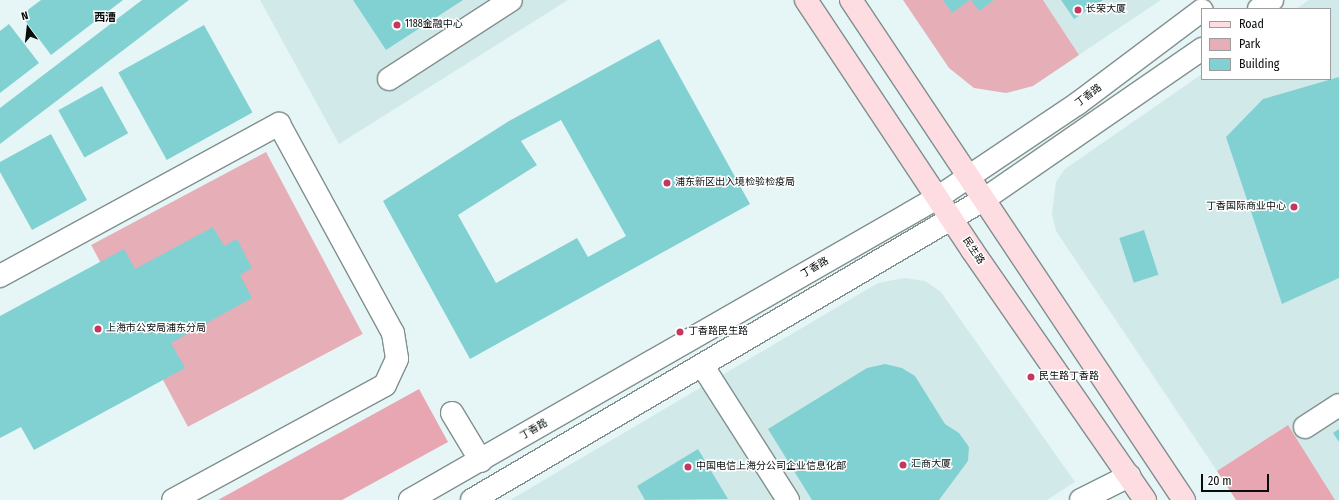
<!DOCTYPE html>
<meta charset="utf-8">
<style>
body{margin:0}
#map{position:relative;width:1339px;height:500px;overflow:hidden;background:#e6f6f6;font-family:"Fira Sans Condensed","Noto Sans SC",sans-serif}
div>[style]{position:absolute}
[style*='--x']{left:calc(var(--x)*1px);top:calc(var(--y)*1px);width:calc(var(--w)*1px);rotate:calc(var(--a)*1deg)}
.built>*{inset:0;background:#d1eae9}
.green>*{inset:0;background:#e6aeb7;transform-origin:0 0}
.forest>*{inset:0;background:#e7a6b1}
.building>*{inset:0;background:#82d1d2;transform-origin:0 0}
.roads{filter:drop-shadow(1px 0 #818f8f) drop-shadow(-1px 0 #818f8f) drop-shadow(0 1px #818f8f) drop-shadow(0 -1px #818f8f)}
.minor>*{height:22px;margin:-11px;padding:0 11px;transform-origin:11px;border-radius:11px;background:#fff}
.major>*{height:22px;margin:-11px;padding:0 11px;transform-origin:11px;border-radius:11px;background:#fedde2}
.dots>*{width:11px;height:11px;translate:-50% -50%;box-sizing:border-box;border:2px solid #fff;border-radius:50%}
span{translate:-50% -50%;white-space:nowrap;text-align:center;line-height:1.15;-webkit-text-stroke:3px #fff;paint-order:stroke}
.poi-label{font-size:10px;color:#070c0c}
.left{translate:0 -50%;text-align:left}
.right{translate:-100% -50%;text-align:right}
.street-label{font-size:10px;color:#070c0c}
.neighbourhood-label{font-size:11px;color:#070c0c;font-weight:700}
.legend{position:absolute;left:1201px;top:8px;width:130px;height:72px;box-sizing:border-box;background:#fff;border:1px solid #9c9e9e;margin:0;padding:5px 7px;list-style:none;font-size:12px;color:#070c0c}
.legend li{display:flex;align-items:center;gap:8px;height:20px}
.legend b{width:20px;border:1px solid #9c9e9e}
.north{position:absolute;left:8px;top:8px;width:40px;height:40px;-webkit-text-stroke:3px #fff;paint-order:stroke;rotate:345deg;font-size:11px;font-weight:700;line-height:16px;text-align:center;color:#070c0c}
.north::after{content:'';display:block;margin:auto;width:14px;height:18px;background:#070c0c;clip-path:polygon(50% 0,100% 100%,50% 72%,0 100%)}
.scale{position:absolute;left:1201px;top:474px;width:68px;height:18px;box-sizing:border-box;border:2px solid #070c0c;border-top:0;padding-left:5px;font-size:12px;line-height:14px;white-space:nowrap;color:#070c0c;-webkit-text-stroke:3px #fff;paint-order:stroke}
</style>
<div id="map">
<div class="built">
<i style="clip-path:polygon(260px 0,568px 0,339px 144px)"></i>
<i style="clip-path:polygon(1043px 0,1161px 0,1079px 55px)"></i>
<i style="clip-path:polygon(1309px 0,1339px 0,1339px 500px,1335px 500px,1288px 425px,1217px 471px,1056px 231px,1052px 214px,1056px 182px,1065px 169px,1202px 74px,1202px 79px,1330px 79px,1330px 9px,1296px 9px)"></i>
<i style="clip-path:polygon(904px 278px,925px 281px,941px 292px,1075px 482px,1047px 500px,510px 500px,878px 283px)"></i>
</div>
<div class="green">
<i style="clip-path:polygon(903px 0,1043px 0,1079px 55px,1033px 86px,1006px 93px,974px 88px,949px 68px)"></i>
<i style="left:266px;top:152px;width:206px;height:198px;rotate:62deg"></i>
</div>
<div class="forest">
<i style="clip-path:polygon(419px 389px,448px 442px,342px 500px,218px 500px)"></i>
<i style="clip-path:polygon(1288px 425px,1335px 500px,1236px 500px,1217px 471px)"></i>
</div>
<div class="building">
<i style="clip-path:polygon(41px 0,123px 0,51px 55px,21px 15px)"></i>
<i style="clip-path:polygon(142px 0,189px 0,0 144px,0 108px)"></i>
<i style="clip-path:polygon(353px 0,463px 0,386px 50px)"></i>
<i style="clip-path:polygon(943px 0,970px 0,952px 13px)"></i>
<i style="clip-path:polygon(971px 0,994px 0,979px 11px)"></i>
<i style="clip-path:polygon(1061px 0,1103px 0,1074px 19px)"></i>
<i style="clip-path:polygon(9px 24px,39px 63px,0 93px,0 31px)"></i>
<i style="left:204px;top:25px;width:100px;height:98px;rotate:61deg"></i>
<i style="clip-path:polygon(evenodd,659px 39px,750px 204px,470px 359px,383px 201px,509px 121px,659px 39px,561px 120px,626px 236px,588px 257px,577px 238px,496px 283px,458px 215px,537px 165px,521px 141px,561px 120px)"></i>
<i style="clip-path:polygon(1339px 77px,1339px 278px,1282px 304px,1226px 137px,1263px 99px)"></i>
<i style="left:102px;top:86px;width:54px;height:50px;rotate:61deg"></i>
<i style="clip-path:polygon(51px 134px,87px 200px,32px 230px,0 172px,0 162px)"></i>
<i style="clip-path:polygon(213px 227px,224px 246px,237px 239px,252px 268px,240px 275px,252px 298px,171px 343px,185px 368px,34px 450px,21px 427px,0 438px,0 316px,124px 249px,135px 269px)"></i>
<i style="left:1144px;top:230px;width:47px;height:26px;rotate:72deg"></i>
<i style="clip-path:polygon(885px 364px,902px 368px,915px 376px,945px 424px,959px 433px,969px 447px,968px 461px,939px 500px,812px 500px,768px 429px,867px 368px)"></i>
<i style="clip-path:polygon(1339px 429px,1339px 442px,1333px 433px)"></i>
<i style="clip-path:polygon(698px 449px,728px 499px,645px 500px,637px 486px)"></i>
</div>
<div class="roads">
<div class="minor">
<i style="--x:1259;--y:9;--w:16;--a:-35"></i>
<i style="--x:389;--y:79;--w:145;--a:-32.9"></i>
<i style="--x:0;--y:276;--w:318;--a:-28.6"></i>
<i style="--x:279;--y:124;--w:238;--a:61.4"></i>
<i style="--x:393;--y:333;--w:26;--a:81"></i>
<i style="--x:397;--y:359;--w:29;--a:115"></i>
<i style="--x:385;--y:385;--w:241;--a:151.5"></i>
<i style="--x:702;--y:365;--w:160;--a:57.5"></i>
<i style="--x:452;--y:413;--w:56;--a:58.9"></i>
<i style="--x:1305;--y:427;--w:40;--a:-32.9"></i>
<i style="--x:410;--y:500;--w:607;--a:-29.82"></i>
<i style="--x:937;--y:198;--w:169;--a:-33.9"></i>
<i style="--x:1077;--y:104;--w:156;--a:-36.9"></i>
<i style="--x:472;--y:500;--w:593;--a:-30.42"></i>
<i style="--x:983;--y:200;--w:266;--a:-34.6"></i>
<i style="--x:1081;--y:500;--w:54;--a:-26.6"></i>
</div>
<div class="major">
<i style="--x:806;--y:0;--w:300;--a:56.4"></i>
<i style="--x:972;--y:250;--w:304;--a:55.3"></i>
<i style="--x:851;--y:0;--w:601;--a:56.34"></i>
</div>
</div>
<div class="dots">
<i style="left:1078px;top:10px;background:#c53760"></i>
<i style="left:397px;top:25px;background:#c53760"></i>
<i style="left:667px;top:183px;background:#c53760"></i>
<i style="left:1294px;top:207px;background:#c53760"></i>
<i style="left:98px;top:329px;background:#c53760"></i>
<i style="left:680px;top:332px;background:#c53760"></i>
<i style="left:1031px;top:377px;background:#c53760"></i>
<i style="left:903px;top:465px;background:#c53760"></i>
<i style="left:688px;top:467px;background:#c53760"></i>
</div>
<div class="poi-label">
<span class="left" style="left:1086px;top:10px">长荣大厦</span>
<span class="left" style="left:405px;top:25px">1188金融中心</span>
<span class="left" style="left:675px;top:183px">浦东新区出入境检验检疫局</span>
<span class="right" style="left:1286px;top:207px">丁香国际商业中心</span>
<span class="left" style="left:106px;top:329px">上海市公安局浦东分局</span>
<span class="left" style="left:688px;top:332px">丁香路民生路</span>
<span class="left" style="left:1039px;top:377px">民生路丁香路</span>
<span class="left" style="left:911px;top:465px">汇商大厦</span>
<span class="left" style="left:696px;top:467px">中国电信上海分公司企业信息化部</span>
</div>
<div class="street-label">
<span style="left:1089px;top:96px;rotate:-37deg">丁香路</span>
<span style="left:973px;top:251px;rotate:56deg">民生路</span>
<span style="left:815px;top:268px;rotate:-30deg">丁香路</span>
<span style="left:534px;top:430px;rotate:-30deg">丁香路</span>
</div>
<div class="neighbourhood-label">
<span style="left:105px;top:18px">西漕</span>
</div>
<ul class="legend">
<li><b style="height:5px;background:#fedde2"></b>Road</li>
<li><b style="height:11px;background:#e6aeb7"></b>Park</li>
<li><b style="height:11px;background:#82d1d2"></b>Building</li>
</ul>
<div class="north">N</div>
<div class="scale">20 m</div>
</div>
